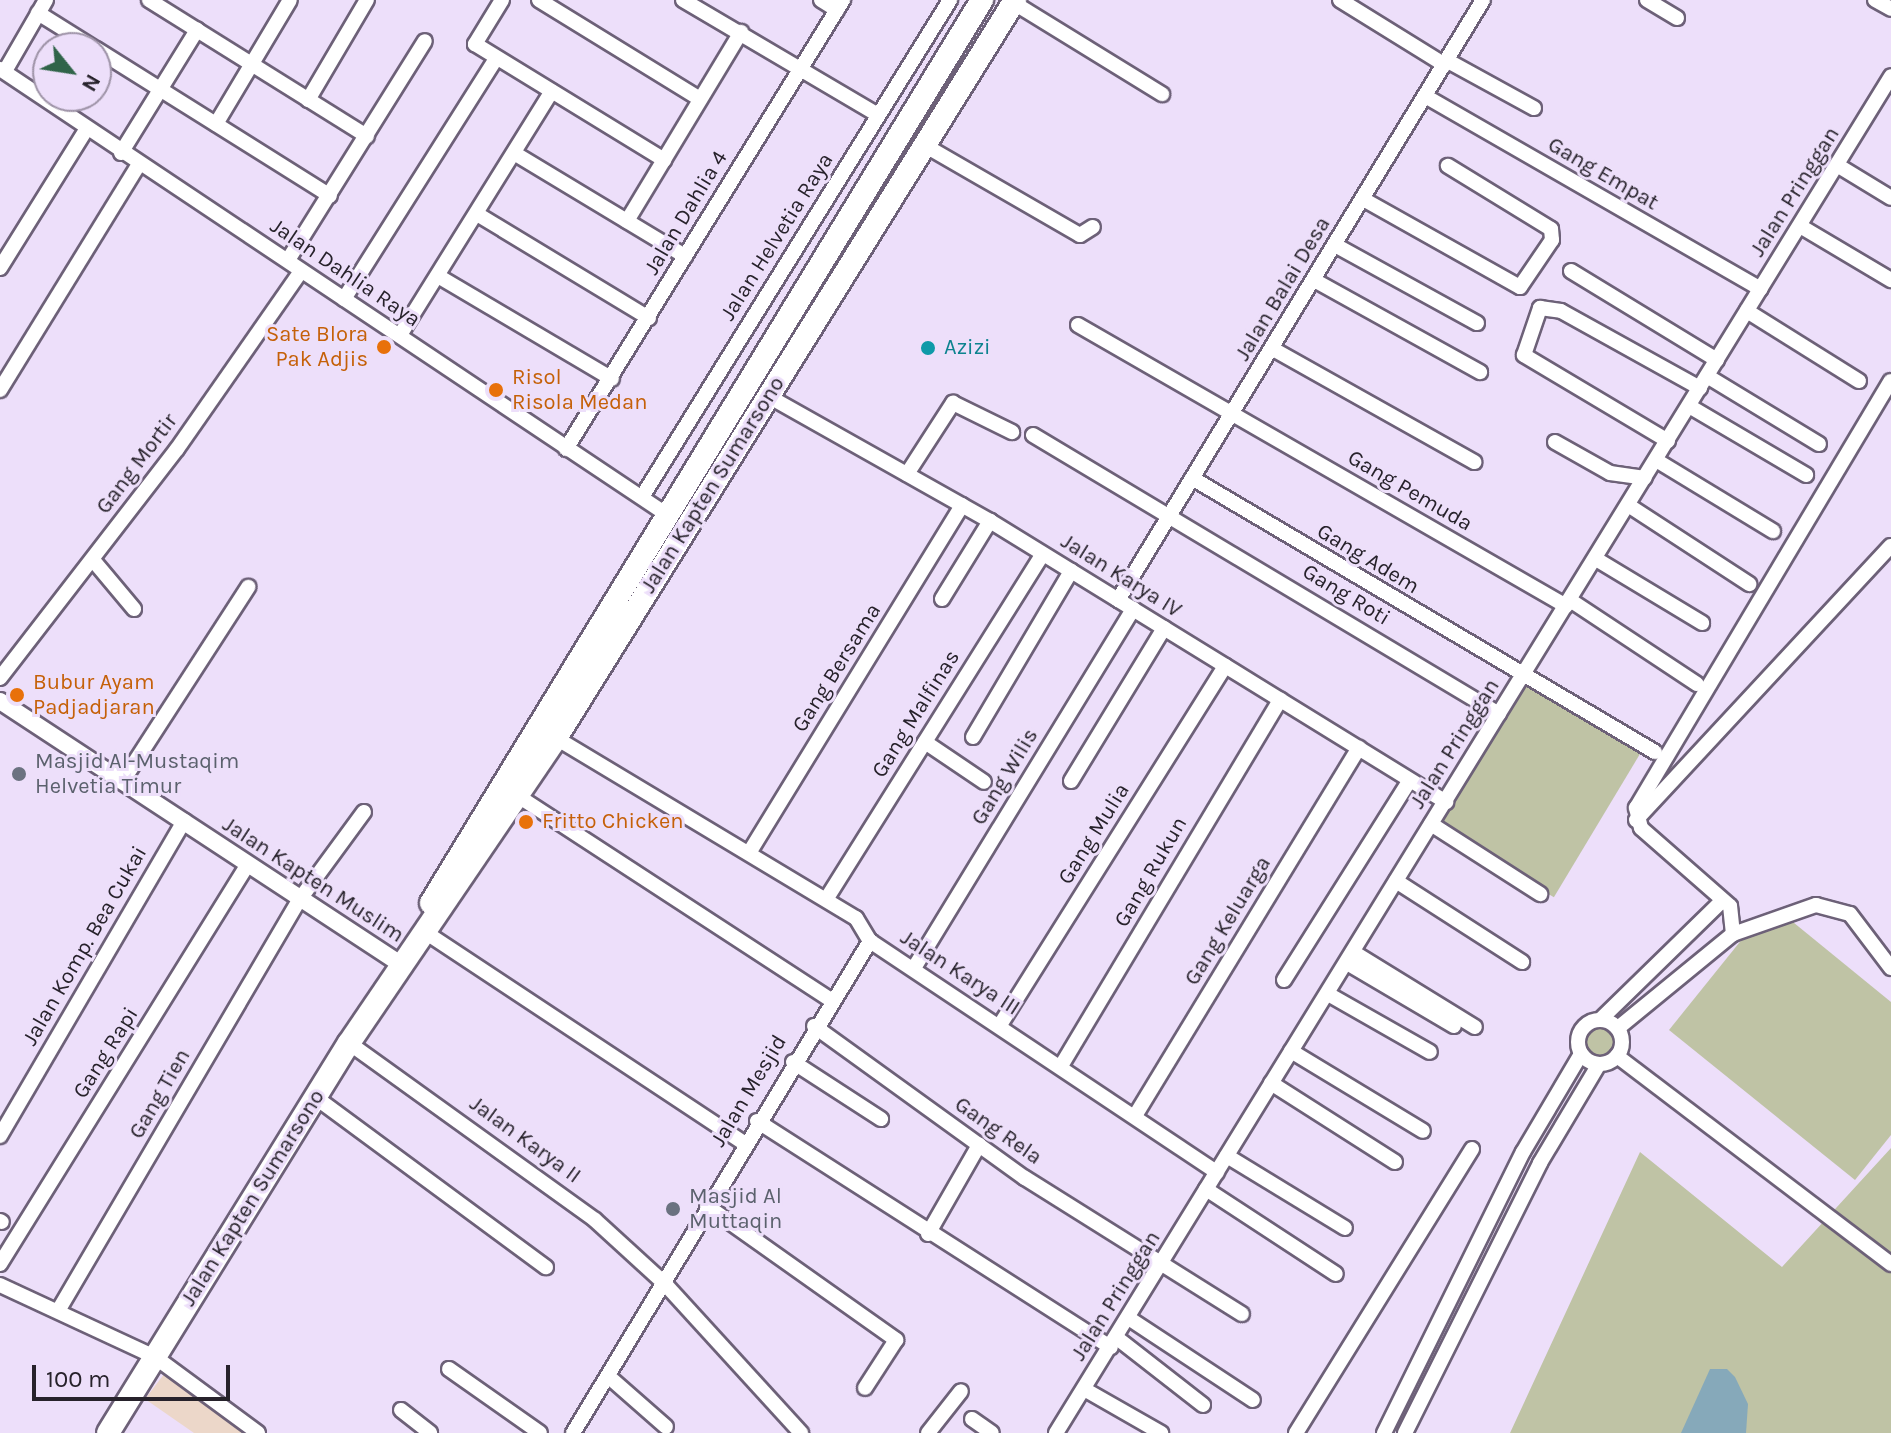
<!DOCTYPE html>
<style>
body{margin:0}
#map{position:relative;width:1891px;height:1433px;overflow:hidden;background:#eddffa;font-family:Karla,sans-serif}
div>[style]{position:absolute}
[style*='--x']{left:calc(var(--x)*1px);top:calc(var(--y)*1px);width:calc(var(--w)*1px);rotate:calc(var(--a)*1deg)}
.education>*{inset:0;background:#ecd7c9}
.green>*{inset:0;background:#bfc3a5;transform-origin:0 0}
.round{border-radius:50%}
.water>*{inset:0;background:#86a9ba}
.roads{filter:drop-shadow(2px 0 #6d6178) drop-shadow(-2px 0 #6d6178) drop-shadow(0 2px #6d6178) drop-shadow(0 -2px #6d6178)}
.minor>*{height:14px;margin:-7px;padding:0 7px;transform-origin:7px;border-radius:7px;background:#fff}
.minor>.ring{margin:-7px;padding:0;box-sizing:content-box;background:none;border:14px solid #fff;border-radius:50%}
.tertiary>*{height:16px;margin:-8px;padding:0 8px;transform-origin:8px;border-radius:8px;background:#fff}
.trunk>*{height:22px;margin:-11px;padding:0 11px;transform-origin:11px;border-radius:11px;background:#fff}
.dots>*{width:22px;height:22px;translate:-50% -50%;box-sizing:border-box;border:4px solid #eddffa;border-radius:50%}
span{translate:-50% -50%;white-space:nowrap;text-align:center;line-height:1.15;-webkit-text-stroke:6px #eddffa;paint-order:stroke}
.street-label{font-size:22px;color:#27222b}
.food-label{font-size:22px;color:#c56008}
.right{translate:-100% -50%;text-align:right}
.left{translate:0 -50%;text-align:left}
.culture-label{font-size:22px;color:#0d838f}
.worship-label{font-size:22px;color:#5b616d}
.north{position:absolute;left:32px;top:32px;width:80px;height:80px;box-sizing:border-box;background:#eddffa;border:2px solid #9e93a7;border-radius:50%;rotate:120deg;font-size:22px;font-weight:700;line-height:32px;text-align:center;color:#27222b}
.north::after{content:'';display:block;margin:auto;width:28px;height:36px;background:#306449;clip-path:polygon(50% 0,100% 100%,50% 72%,0 100%)}
.scale{position:absolute;left:32px;top:1365px;width:198px;height:36px;box-sizing:border-box;border:4px solid #27222b;border-top:0;padding-left:10px;font-size:24px;line-height:28px;white-space:nowrap;color:#27222b;-webkit-text-stroke:6px #eddffa;paint-order:stroke}
</style>
<div id="map">
<div class="education">
<i style="clip-path:polygon(168px 1369px,258px 1433px,194px 1433px,145px 1399px)"></i>
</div>
<div class="green">
<i style="left:1524px;top:681px;width:137px;height:170px;rotate:31deg"></i>
<i style="clip-path:polygon(1788px 918px,1891px 1002px,1891px 1135px,1855px 1180px,1669px 1030px,1743px 938px)"></i>
<i class="round" style="left:1583px;top:1027px;width:32px;height:32px"></i>
<i style="clip-path:polygon(1891px 1148px,1891px 1433px,1510px 1433px,1640px 1152px,1782px 1267px)"></i>
</div>
<div class="water">
<i style="clip-path:polygon(1710px 1369px,1727px 1369px,1735px 1377px,1748px 1404px,1746px 1433px,1681px 1433px)"></i>
</div>
<div class="roads">
<div class="minor">
<i style="--x:149;--y:0;--w:257;--a:32"></i>
<i style="--x:502;--y:0;--w:52;--a:121.5"></i>
<i style="--x:475;--y:44;--w:222;--a:31.5"></i>
<i style="--x:539;--y:0;--w:189;--a:31.6"></i>
<i style="--x:683;--y:0;--w:226;--a:30.5"></i>
<i style="--x:821;--y:0;--w:19;--a:32"></i>
<i style="--x:1340;--y:0;--w:123;--a:31.8"></i>
<i style="--x:1647;--y:0;--w:35;--a:31"></i>
<i style="--x:1875;--y:0;--w:18;--a:29"></i>
<i style="--x:1014;--y:3;--w:174;--a:31.6"></i>
<i style="--x:38;--y:13;--w:66;--a:32"></i>
<i style="--x:96;--y:49;--w:276;--a:32.1"></i>
<i style="--x:1448;--y:61;--w:98;--a:28.7"></i>
<i style="--x:0;--y:69;--w:801;--a:33.75"></i>
<i style="--x:5;--y:71;--w:82;--a:-60"></i>
<i style="--x:1425;--y:96;--w:387;--a:29.9"></i>
<i style="--x:308;--y:100;--w:116;--a:-59.5"></i>
<i style="--x:216;--y:124;--w:144;--a:-59.2"></i>
<i style="--x:924;--y:145;--w:180;--a:30"></i>
<i style="--x:1080;--y:235;--w:15;--a:-32"></i>
<i style="--x:121;--y:153;--w:145;--a:-58.3"></i>
<i style="--x:514;--y:153;--w:200;--a:31.1"></i>
<i style="--x:1837;--y:165;--w:63;--a:31.4"></i>
<i style="--x:1363;--y:199;--w:180;--a:29.3"></i>
<i style="--x:1520;--y:287;--w:57;--a:-55.8"></i>
<i style="--x:1552;--y:240;--w:11;--a:-95"></i>
<i style="--x:1551;--y:229;--w:121;--a:-148.5"></i>
<i style="--x:477;--y:214;--w:201;--a:31.2"></i>
<i style="--x:627;--y:221;--w:221;--a:-58.9"></i>
<i style="--x:1800;--y:226;--w:106;--a:30.7"></i>
<i style="--x:1335;--y:245;--w:162;--a:28.8"></i>
<i style="--x:288;--y:260;--w:258;--a:-58"></i>
<i style="--x:0;--y:268;--w:163;--a:-58.1"></i>
<i style="--x:1571;--y:271;--w:171;--a:31.4"></i>
<i style="--x:438;--y:276;--w:202;--a:30.6"></i>
<i style="--x:1314;--y:280;--w:190;--a:29"></i>
<i style="--x:344;--y:299;--w:284;--a:-57.7"></i>
<i style="--x:1747;--y:311;--w:132;--a:32"></i>
<i style="--x:1078;--y:325;--w:563;--a:29.93"></i>
<i style="--x:400;--y:335;--w:287;--a:-58.1"></i>
<i style="--x:1273;--y:349;--w:231;--a:29.3"></i>
<i style="--x:1707;--y:376;--w:131;--a:31.3"></i>
<i style="--x:0;--y:390;--w:265;--a:-58.4"></i>
<i style="--x:768;--y:396;--w:255;--a:29.4"></i>
<i style="--x:990;--y:521;--w:536;--a:31.64"></i>
<i style="--x:1689;--y:406;--w:136;--a:30.5"></i>
<i style="--x:1033;--y:435;--w:543;--a:30.91"></i>
<i style="--x:1668;--y:441;--w:168;--a:-149.2"></i>
<i style="--x:1524;--y:355;--w:50;--a:-71.2"></i>
<i style="--x:1540;--y:308;--w:21;--a:8"></i>
<i style="--x:1561;--y:311;--w:159;--a:29"></i>
<i style="--x:1555;--y:442;--w:63;--a:29.4"></i>
<i style="--x:1610;--y:473;--w:35;--a:8"></i>
<i style="--x:566;--y:449;--w:528;--a:-58.33"></i>
<i style="--x:1656;--y:460;--w:137;--a:31.3"></i>
<i style="--x:907;--y:474;--w:85;--a:-57.1"></i>
<i style="--x:953;--y:403;--w:66;--a:26.2"></i>
<i style="--x:1192;--y:478;--w:538;--a:30.62"></i>
<i style="--x:642;--y:497;--w:585;--a:-58.21"></i>
<i style="--x:1628;--y:505;--w:145;--a:33.1"></i>
<i style="--x:1596;--y:559;--w:124;--a:31.1"></i>
<i style="--x:93;--y:560;--w:64;--a:50.1"></i>
<i style="--x:942;--y:599;--w:92;--a:-58.4"></i>
<i style="--x:1118;--y:600;--w:702;--a:-58.69"></i>
<i style="--x:1570;--y:600;--w:152;--a:33.5"></i>
<i style="--x:0;--y:678;--w:289;--a:-52.3"></i>
<i style="--x:177;--y:449;--w:217;--a:-55.1"></i>
<i style="--x:973;--y:737;--w:193;--a:-59.4"></i>
<i style="--x:556;--y:738;--w:350;--a:31"></i>
<i style="--x:856;--y:918;--w:27;--a:59"></i>
<i style="--x:870;--y:941;--w:417;--a:33.7"></i>
<i style="--x:925;--y:742;--w:71;--a:34.1"></i>
<i style="--x:124;--y:779;--w:229;--a:-57.1"></i>
<i style="--x:1071;--y:781;--w:179;--a:-58.7"></i>
<i style="--x:518;--y:796;--w:371;--a:33.1"></i>
<i style="--x:1636;--y:820;--w:374;--a:-47.1"></i>
<i style="--x:1431;--y:824;--w:130;--a:32.7"></i>
<i style="--x:749;--y:853;--w:408;--a:-58.5"></i>
<i style="--x:1396;--y:881;--w:150;--a:32.7"></i>
<i style="--x:827;--y:898;--w:406;--a:-57.9"></i>
<i style="--x:428;--y:934;--w:379;--a:33.5"></i>
<i style="--x:1733;--y:934;--w:28;--a:-96"></i>
<i style="--x:1730;--y:906;--w:118;--a:-138.8"></i>
<i style="--x:1641;--y:828;--w:21;--a:-104"></i>
<i style="--x:1636;--y:808;--w:497;--a:-59.2"></i>
<i style="--x:1353;--y:952;--w:143;--a:31.6"></i>
<i style="--x:1347;--y:963;--w:124;--a:30.5"></i>
<i style="--x:914;--y:968;--w:421;--a:-58.6"></i>
<i style="--x:1284;--y:980;--w:236;--a:-57.8"></i>
<i style="--x:1328;--y:994;--w:117;--a:29.6"></i>
<i style="--x:1601;--y:1019;--w:169;--a:-44.3"></i>
<i class="ring" style="left:1578px;top:1020px;width:30px;height:30px"></i>
<i style="--x:1000;--y:1025;--w:424;--a:-57.9"></i>
<i style="--x:814;--y:1026;--w:260;--a:35.8"></i>
<i style="--x:1025;--y:1178;--w:256;--a:32.1"></i>
<i style="--x:1618;--y:1028;--w:149;--a:-39.3"></i>
<i style="--x:1733;--y:934;--w:88;--a:-19.3"></i>
<i style="--x:1816;--y:905;--w:35;--a:15"></i>
<i style="--x:1850;--y:914;--w:68;--a:52.8"></i>
<i style="--x:349;--y:1043;--w:303;--a:35.7"></i>
<i style="--x:595;--y:1220;--w:95;--a:42.4"></i>
<i style="--x:665;--y:1284;--w:202;--a:47.6"></i>
<i style="--x:1291;--y:1051;--w:154;--a:31.2"></i>
<i style="--x:1617;--y:1056;--w:344;--a:37.2"></i>
<i style="--x:793;--y:1062;--w:105;--a:32.9"></i>
<i style="--x:1061;--y:1066;--w:427;--a:-59.1"></i>
<i style="--x:1271;--y:1083;--w:147;--a:32.5"></i>
<i style="--x:315;--y:1097;--w:287;--a:36.4"></i>
<i style="--x:1135;--y:1116;--w:431;--a:-58.7"></i>
<i style="--x:757;--y:1121;--w:420;--a:32.6"></i>
<i style="--x:0;--y:1136;--w:365;--a:-59.7"></i>
<i style="--x:1227;--y:1156;--w:138;--a:31.4"></i>
<i style="--x:1206;--y:1189;--w:155;--a:33.2"></i>
<i style="--x:707;--y:1206;--w:232;--a:35.3"></i>
<i style="--x:896;--y:1340;--w:57;--a:122.9"></i>
<i style="--x:0;--y:1221;--w:2;--a:27"></i>
<i style="--x:928;--y:1234;--w:103;--a:-60.2"></i>
<i style="--x:0;--y:1264;--w:471;--a:-58.2"></i>
<i style="--x:0;--y:1285;--w:171;--a:24.9"></i>
<i style="--x:155;--y:1357;--w:128;--a:36.4"></i>
<i style="--x:58;--y:1311;--w:478;--a:-59.6"></i>
<i style="--x:300;--y:899;--w:108;--a:-53.7"></i>
<i style="--x:1130;--y:1319;--w:147;--a:33.4"></i>
<i style="--x:1117;--y:1338;--w:109;--a:37.9"></i>
<i style="--x:449;--y:1369;--w:111;--a:35.1"></i>
<i style="--x:608;--y:1376;--w:77;--a:41.3"></i>
<i style="--x:1084;--y:1389;--w:89;--a:29.7"></i>
<i style="--x:401;--y:1410;--w:37;--a:38"></i>
<i style="--x:972;--y:1419;--w:24;--a:35"></i>
<i style="--x:573;--y:1433;--w:575;--a:-58.88"></i>
<i style="--x:928;--y:1433;--w:53;--a:-51.8"></i>
<i style="--x:1056;--y:1433;--w:1593;--a:-58.39"></i>
<i style="--x:1296;--y:1433;--w:334;--a:-58.2"></i>
<i style="--x:1384;--y:1433;--w:313;--a:-63.7"></i>
<i style="--x:1523;--y:1152;--w:114;--a:-59.4"></i>
<i style="--x:1405;--y:1433;--w:302;--a:-63.4"></i>
<i style="--x:1540;--y:1163;--w:115;--a:-59.2"></i>
</div>
<div class="tertiary">
<i style="--x:0;--y:701;--w:480;--a:33.3"></i>
</div>
<div class="trunk">
<i style="--x:431;--y:903;--w:1058;--a:-58.61"></i>
<i style="--x:108;--y:1433;--w:458;--a:-58.3"></i>
<i style="--x:349;--y:1043;--w:369;--a:-55.8"></i>
<i style="--x:556;--y:738;--w:869;--a:-58.12"></i>
</div>
</div>
<div class="dots">
<i style="left:384px;top:347px;background:#e8710a"></i>
<i style="left:928px;top:348px;background:#0f9aa8"></i>
<i style="left:496px;top:390px;background:#e8710a"></i>
<i style="left:17px;top:695px;background:#e8710a"></i>
<i style="left:19px;top:774px;background:#6b7280"></i>
<i style="left:526px;top:822px;background:#e8710a"></i>
<i style="left:673px;top:1209px;background:#6b7280"></i>
</div>
<div class="street-label">
<span style="left:1603px;top:174px;rotate:30deg">Gang Empat</span>
<span style="left:1795px;top:192px;rotate:-58deg">Jalan Pringgan</span>
<span style="left:686px;top:213px;rotate:-59deg">Jalan Dahlia 4</span>
<span style="left:777px;top:237px;rotate:-58deg">Jalan Helvetia Raya</span>
<span style="left:345px;top:273px;rotate:34deg">Jalan Dahlia Raya</span>
<span style="left:1283px;top:289px;rotate:-59deg">Jalan Balai Desa</span>
<span style="left:137px;top:464px;rotate:-53deg">Gang Mortir</span>
<span style="left:713px;top:485px;rotate:-58deg">Jalan Kapten Sumarsono</span>
<span style="left:1410px;top:491px;rotate:30deg">Gang Pemuda</span>
<span style="left:1368px;top:559px;rotate:31deg">Gang Adem</span>
<span style="left:1121px;top:576px;rotate:32deg">Jalan Karya IV</span>
<span style="left:1346px;top:595px;rotate:31deg">Gang Roti</span>
<span style="left:837px;top:668px;rotate:-58deg">Gang Bersama</span>
<span style="left:916px;top:714px;rotate:-58deg">Gang Malfinas</span>
<span style="left:1455px;top:744px;rotate:-58deg">Jalan Pringgan</span>
<span style="left:1005px;top:777px;rotate:-59deg">Gang Wilis</span>
<span style="left:1094px;top:834px;rotate:-58deg">Gang Mulia</span>
<span style="left:1151px;top:872px;rotate:-60deg">Gang Rukun</span>
<span style="left:313px;top:880px;rotate:33deg">Jalan Kapten Muslim</span>
<span style="left:1228px;top:921px;rotate:-59deg">Gang Keluarga</span>
<span style="left:85px;top:946px;rotate:-60deg">Jalan Komp. Bea Cukai</span>
<span style="left:960px;top:973px;rotate:33deg">Jalan Karya III</span>
<span style="left:106px;top:1053px;rotate:-58deg">Gang Rapi</span>
<span style="left:749px;top:1091px;rotate:-59deg">Jalan Mesjid</span>
<span style="left:160px;top:1094px;rotate:-60deg">Gang Tien</span>
<span style="left:998px;top:1131px;rotate:35deg">Gang Rela</span>
<span style="left:525px;top:1140px;rotate:36deg">Jalan Karya II</span>
<span style="left:253px;top:1198px;rotate:-58deg">Jalan Kapten Sumarsono</span>
<span style="left:1116px;top:1296px;rotate:-58deg">Jalan Pringgan</span>
</div>
<div class="food-label">
<span class="right" style="left:368px;top:347px">Sate Blora<br>Pak Adjis</span>
<span class="left" style="left:512px;top:390px">Risol<br>Risola Medan</span>
<span class="left" style="left:33px;top:695px">Bubur Ayam<br>Padjadjaran</span>
<span class="left" style="left:542px;top:822px">Fritto Chicken</span>
</div>
<div class="culture-label">
<span class="left" style="left:944px;top:348px">Azizi</span>
</div>
<div class="worship-label">
<span class="left" style="left:35px;top:774px">Masjid Al-Mustaqim<br>Helvetia Timur</span>
<span class="left" style="left:689px;top:1209px">Masjid Al<br>Muttaqin</span>
</div>
<div class="north">N</div>
<div class="scale">100 m</div>
</div>
